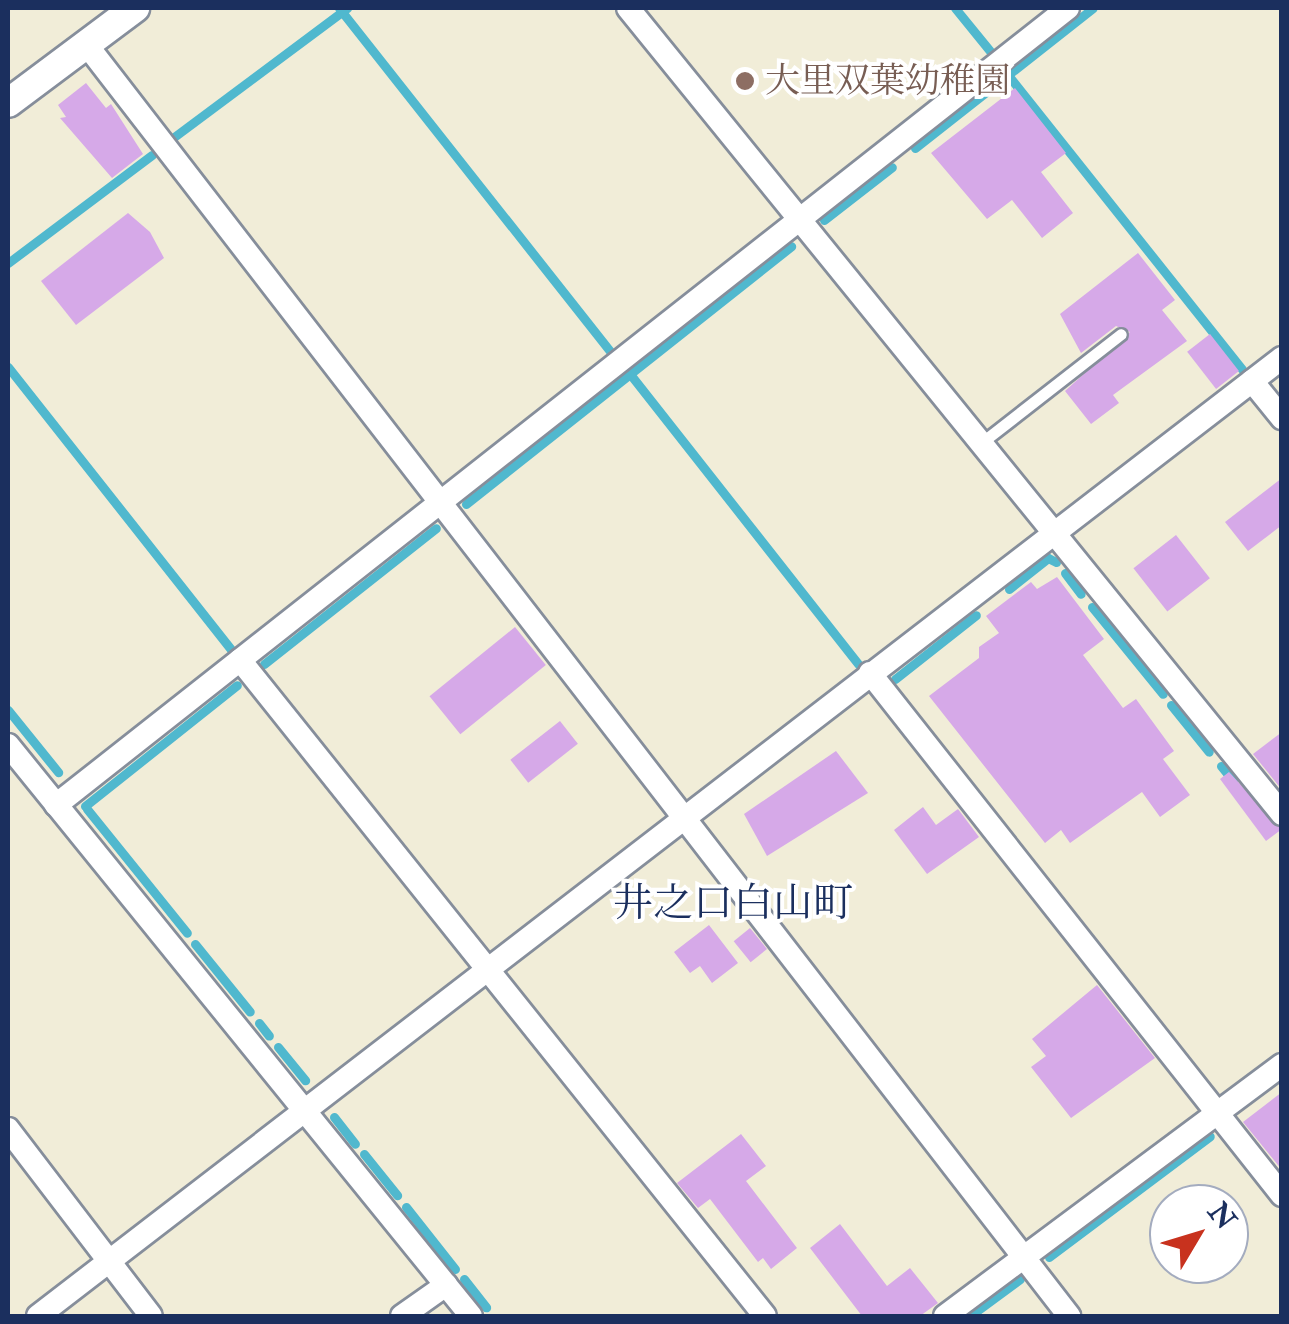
<!DOCTYPE html>
<meta charset="utf-8">
<style>
body{margin:0}
#map{position:relative;width:1289px;height:1324px;overflow:hidden;background:#f1edd8;font-family:"IM FELL Double Pica","Noto Serif JP",serif}
div>[style]{position:absolute}
[style*='--x']{left:calc(var(--x)*1px);top:calc(var(--y)*1px);width:calc(var(--w)*1px);rotate:calc(var(--a)*1deg)}
.stream>*{height:9px;margin:-4.5px;padding:0 4.5px;transform-origin:4.5px;border-radius:4.5px;background:#50b8ce}
.building>*{inset:0;background:#d6a9e8;transform-origin:0 0}
.roads{filter:drop-shadow(2px 0 #868e9b) drop-shadow(-2px 0 #868e9b) drop-shadow(0 2px #868e9b) drop-shadow(0 -2px #868e9b)}
.service>*{height:11px;margin:-5.5px;padding:0 5.5px;transform-origin:5.5px;border-radius:5.5px;background:#fff}
.minor>*{height:22px;margin:-11px;padding:0 11px;transform-origin:11px;border-radius:11px;background:#fff}
.tertiary>*{height:28px;margin:-14px;padding:0 14px;transform-origin:14px;border-radius:14px;background:#fff}
.dots>*{width:28px;height:28px;translate:-50% -50%;box-sizing:border-box;border:5px solid #fff;border-radius:50%}
span{translate:-50% -50%;white-space:nowrap;text-align:center;line-height:1.15;-webkit-text-stroke:8px #fff;paint-order:stroke}
.education-label{font-size:35px;color:#785e54}
.left{translate:0 -50%;text-align:left}
.quarter-label{font-size:40px;color:#1b2f5e}
.frame{position:absolute;inset:0;border:10px solid #1b2f5e;pointer-events:none}
.north{position:absolute;left:1149px;top:1184px;width:100px;height:100px;box-sizing:border-box;background:#fff;border:2px solid #a4acbf;border-radius:50%;rotate:52deg;font-size:28px;font-weight:700;line-height:40px;text-align:center;color:#1b2f5e}
.north::after{content:'';display:block;margin:auto;width:35px;height:45px;background:#c8321e;clip-path:polygon(50% 0,100% 100%,50% 72%,0 100%)}
</style>
<div id="map">
<div class="stream">
<i style="--x:339;--y:8;--w:439;--a:51.7"></i>
<i style="--x:955;--y:8;--w:55;--a:50.9"></i>
<i style="--x:1008;--y:75;--w:376;--a:51.5"></i>
<i style="--x:174;--y:137;--w:216;--a:-36.7"></i>
<i style="--x:915;--y:148;--w:226;--a:-38.2"></i>
<i style="--x:824;--y:220;--w:86;--a:-37.9"></i>
<i style="--x:8;--y:263;--w:180;--a:-36.9"></i>
<i style="--x:8;--y:367;--w:362;--a:51.7"></i>
<i style="--x:630;--y:374;--w:369;--a:51.8"></i>
<i style="--x:466;--y:504;--w:415;--a:-38.4"></i>
<i style="--x:1065;--y:573;--w:26;--a:53"></i>
<i style="--x:1009;--y:589;--w:50;--a:-38.5"></i>
<i style="--x:1048;--y:558;--w:9;--a:27"></i>
<i style="--x:1092;--y:607;--w:112;--a:50.8"></i>
<i style="--x:264;--y:664;--w:219;--a:-38.3"></i>
<i style="--x:895;--y:679;--w:103;--a:-38.3"></i>
<i style="--x:1171;--y:705;--w:60;--a:51"></i>
<i style="--x:8;--y:710;--w:80;--a:51.1"></i>
<i style="--x:1221;--y:766;--w:19;--a:51"></i>
<i style="--x:85;--y:806;--w:194;--a:-38.5"></i>
<i style="--x:87;--y:809;--w:159;--a:51.1"></i>
<i style="--x:195;--y:944;--w:87;--a:51"></i>
<i style="--x:259;--y:1023;--w:16;--a:52"></i>
<i style="--x:278;--y:1047;--w:43;--a:50.7"></i>
<i style="--x:334;--y:1117;--w:34;--a:52"></i>
<i style="--x:364;--y:1154;--w:53;--a:51.2"></i>
<i style="--x:406;--y:1207;--w:79;--a:51.7"></i>
<i style="--x:1049;--y:1257;--w:201;--a:-36.9"></i>
<i style="--x:464;--y:1279;--w:36;--a:52"></i>
<i style="--x:970;--y:1316;--w:62;--a:-36.5"></i>
</div>
<div class="building">
<i style="clip-path:polygon(86px 83px,106px 108px,111px 104px,143px 154px,112px 178px,60px 118px,66px 117px,58px 105px)"></i>
<i style="clip-path:polygon(1015px 88px,1066px 153px,1041px 172px,1073px 213px,1042px 238px,1012px 200px,987px 219px,931px 153px)"></i>
<i style="clip-path:polygon(128px 213px,150px 232px,164px 258px,76px 325px,41px 281px)"></i>
<i style="clip-path:polygon(1138px 253px,1175px 300px,1162px 310px,1187px 341px,1113px 395px,1119px 403px,1091px 424px,1065px 391px,1130px 332px,1116px 326px,1081px 353px,1060px 314px)"></i>
<i style="left:1210px;top:334px;width:47px;height:29px;rotate:52deg"></i>
<i style="clip-path:polygon(1282px 478px,1282px 525px,1248px 551px,1225px 522px)"></i>
<i style="left:1176px;top:535px;width:55px;height:54px;rotate:52deg"></i>
<i style="clip-path:polygon(1057px 577px,1104px 639px,1083px 655px,1123px 708px,1136px 699px,1174px 751px,1163px 759px,1190px 795px,1160px 817px,1142px 792px,1070px 843px,1061px 830px,1045px 843px,929px 696px,979px 658px,979px 647px,999px 633px,986px 616px,1031px 582px,1037px 589px)"></i>
<i style="left:515px;top:627px;width:49px;height:110px;rotate:51deg"></i>
<i style="left:560px;top:721px;width:29px;height:63px;rotate:52deg"></i>
<i style="clip-path:polygon(1282px 732px,1282px 790px,1253px 754px)"></i>
<i style="clip-path:polygon(836px 751px,868px 793px,767px 856px,744px 814px)"></i>
<i style="clip-path:polygon(1229px 772px,1282px 829px,1266px 841px,1220px 779px)"></i>
<i style="clip-path:polygon(923px 807px,936px 825px,958px 809px,979px 837px,927px 874px,894px 830px)"></i>
<i style="clip-path:polygon(709px 925px,738px 963px,712px 983px,700px 966px,690px 973px,674px 952px)"></i>
<i style="left:750px;top:928px;width:27px;height:21px;rotate:51deg"></i>
<i style="clip-path:polygon(1097px 985px,1155px 1058px,1071px 1118px,1031px 1067px,1046px 1056px,1032px 1039px)"></i>
<i style="clip-path:polygon(1282px 1092px,1282px 1170px,1243px 1122px)"></i>
<i style="clip-path:polygon(741px 1134px,766px 1166px,746px 1181px,797px 1248px,771px 1269px,763px 1258px,758px 1262px,710px 1199px,698px 1208px,677px 1183px)"></i>
<i style="clip-path:polygon(840px 1224px,887px 1286px,910px 1268px,938px 1303px,920px 1316px,862px 1316px,810px 1248px)"></i>
</div>
<div class="roads">
<div class="service">
<i style="--x:981;--y:443;--w:177;--a:-37.9"></i>
</div>
<div class="minor">
<i style="--x:628;--y:8;--w:1038;--a:50.94"></i>
<i style="--x:86;--y:44;--w:1608;--a:52.3"></i>
<i style="--x:1252;--y:381;--w:48;--a:51"></i>
<i style="--x:240;--y:660;--w:840;--a:51.33"></i>
<i style="--x:870;--y:673;--w:665;--a:51.72"></i>
<i style="--x:8;--y:745;--w:735;--a:50.96"></i>
<i style="--x:56;--y:805;--w:1288;--a:-38.22"></i>
<i style="--x:8;--y:1129;--w:235;--a:52.6"></i>
<i style="--x:38;--y:1316;--w:1570;--a:-37.6"></i>
<i style="--x:402;--y:1316;--w:54;--a:-35.2"></i>
<i style="--x:945;--y:1316;--w:420;--a:-36.7"></i>
</div>
<div class="tertiary">
<i style="--x:8;--y:103;--w:159;--a:-36.8"></i>
</div>
</div>
<div class="dots">
<i style="left:745px;top:81px;background:#8d6e63"></i>
</div>
<div class="education-label">
<span class="left" style="left:765px;top:81px">大里双葉幼稚園</span>
</div>
<div class="quarter-label">
<span style="left:733px;top:904px">井之口白山町</span>
</div>
<div class="frame"></div>
<div class="north">N</div>
</div>
